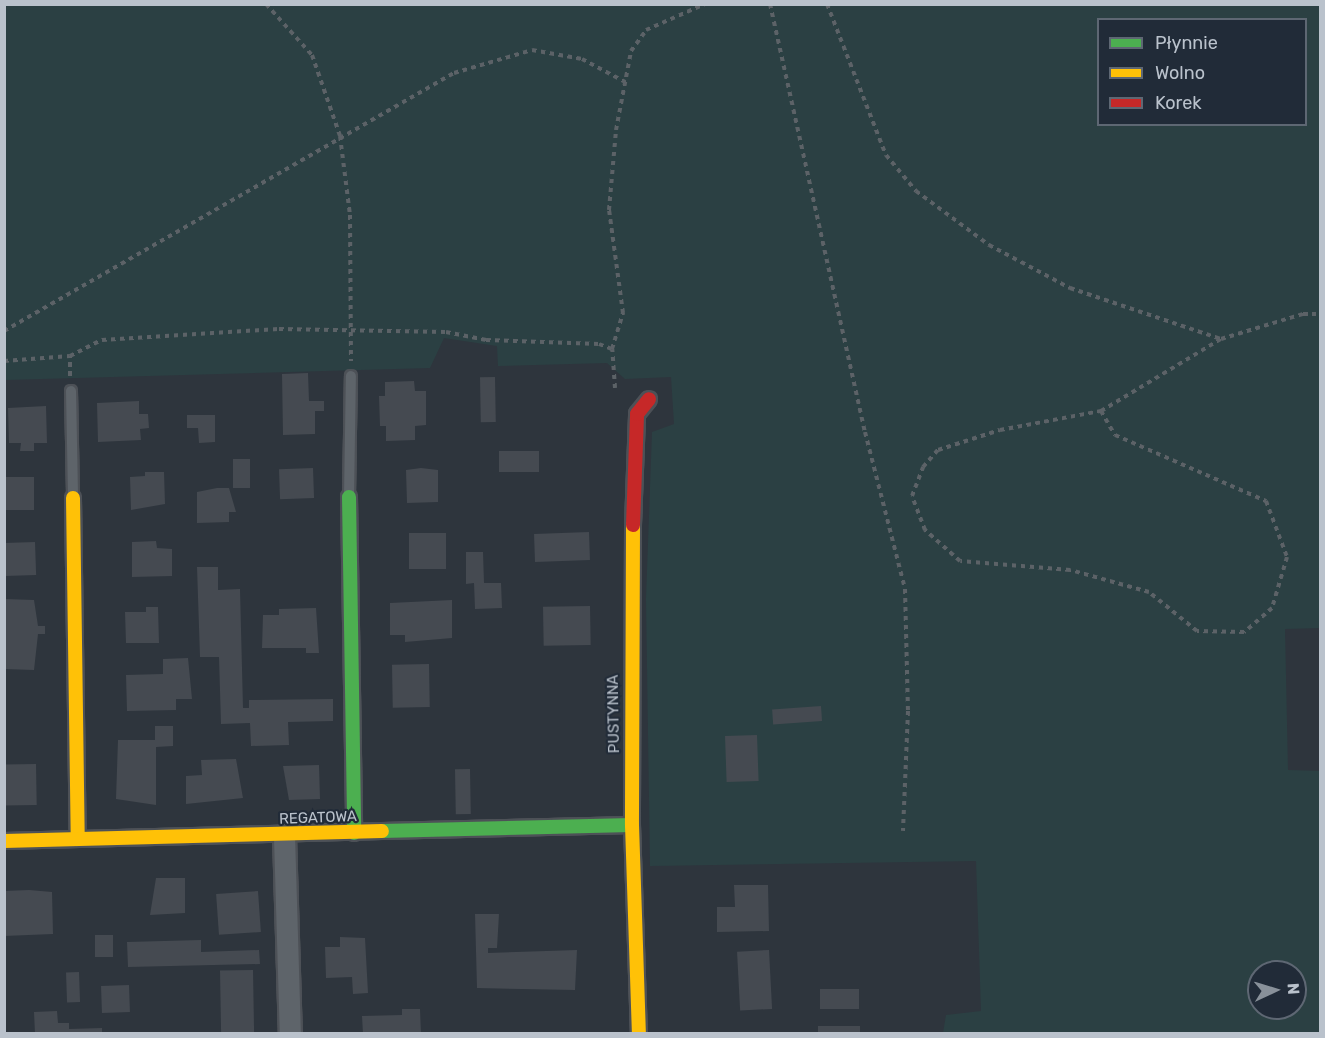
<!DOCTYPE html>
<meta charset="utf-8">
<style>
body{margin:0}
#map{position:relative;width:1325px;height:1038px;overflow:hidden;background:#2e353d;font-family:Rubik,sans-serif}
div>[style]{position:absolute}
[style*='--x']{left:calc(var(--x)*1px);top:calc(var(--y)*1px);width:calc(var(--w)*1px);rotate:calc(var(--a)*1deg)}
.green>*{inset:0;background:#2b4043}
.building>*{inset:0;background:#454a51;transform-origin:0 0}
.path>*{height:4px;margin-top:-2px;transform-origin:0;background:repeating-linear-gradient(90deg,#5c6267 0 4.5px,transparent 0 9px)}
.roads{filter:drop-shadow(2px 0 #4d5157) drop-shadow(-2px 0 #4d5157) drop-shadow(0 2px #4d5157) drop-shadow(0 -2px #4d5157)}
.lane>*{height:10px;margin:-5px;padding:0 5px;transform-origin:5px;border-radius:5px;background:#5e646a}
.street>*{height:21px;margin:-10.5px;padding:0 10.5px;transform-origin:10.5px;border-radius:10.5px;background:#5e646a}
.fast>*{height:14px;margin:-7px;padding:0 7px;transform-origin:7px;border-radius:7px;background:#4caf50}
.slow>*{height:14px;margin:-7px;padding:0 7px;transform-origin:7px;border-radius:7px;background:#ffc107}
.jam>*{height:14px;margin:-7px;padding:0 7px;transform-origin:7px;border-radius:7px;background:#c62828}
span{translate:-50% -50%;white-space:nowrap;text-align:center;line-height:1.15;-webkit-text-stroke:4.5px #212b38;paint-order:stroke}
.street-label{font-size:15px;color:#bac2cc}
.frame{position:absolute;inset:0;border:6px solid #bac2cc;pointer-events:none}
.legend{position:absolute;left:1097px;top:18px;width:210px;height:108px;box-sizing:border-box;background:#212b38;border:2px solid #5e6773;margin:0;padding:8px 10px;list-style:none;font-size:18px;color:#bac2cc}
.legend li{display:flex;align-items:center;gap:12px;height:30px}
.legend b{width:30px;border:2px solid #5e6773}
.north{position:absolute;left:1247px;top:960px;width:60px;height:60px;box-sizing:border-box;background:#212b38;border:2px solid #5e6773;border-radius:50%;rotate:86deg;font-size:16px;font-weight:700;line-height:24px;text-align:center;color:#bac2cc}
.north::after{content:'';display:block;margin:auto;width:21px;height:27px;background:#89919a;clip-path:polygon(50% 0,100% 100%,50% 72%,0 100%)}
</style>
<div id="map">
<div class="green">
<i style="clip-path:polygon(evenodd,4px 5px,1320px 5px,1320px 628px,1285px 629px,1288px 770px,1320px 771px,1320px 1033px,943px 1033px,946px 1015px,981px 1011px,976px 861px,650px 866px,646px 599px,652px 432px,674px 424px,671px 377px,625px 379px,607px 363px,498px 366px,497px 346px,444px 338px,430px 368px,5px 380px,4px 5px,1098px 20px,1306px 20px,1306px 124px,1098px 124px,1098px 20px,4px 5px,1259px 972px,1295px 972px,1295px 1008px,1259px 1008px,1259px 972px)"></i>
</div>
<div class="building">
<i style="clip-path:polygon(308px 373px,309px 401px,324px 401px,324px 411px,315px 411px,315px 434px,283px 435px,282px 374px)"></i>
<i style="left:495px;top:377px;width:45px;height:15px;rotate:89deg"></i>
<i style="clip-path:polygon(414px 381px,415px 391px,426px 391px,426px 425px,415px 426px,415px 440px,386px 441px,386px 426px,380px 426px,379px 396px,385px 396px,385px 382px)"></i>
<i style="clip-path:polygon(139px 401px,139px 414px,148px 414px,149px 428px,140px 429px,141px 440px,98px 442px,97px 403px)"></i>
<i style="clip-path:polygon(46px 406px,47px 443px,34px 443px,34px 451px,20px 451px,21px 443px,9px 443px,8px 408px)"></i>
<i style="clip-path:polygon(187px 415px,215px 415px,215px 442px,199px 443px,198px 428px,187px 428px)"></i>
<i style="left:499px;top:451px;width:40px;height:21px"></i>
<i style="left:250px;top:459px;width:29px;height:17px;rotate:90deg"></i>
<i style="left:313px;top:468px;width:30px;height:34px;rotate:88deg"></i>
<i style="clip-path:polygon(421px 468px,438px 470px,438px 502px,407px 503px,406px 470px)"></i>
<i style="clip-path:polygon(145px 472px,164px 472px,165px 504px,131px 510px,130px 477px,145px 476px)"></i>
<i style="left:4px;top:477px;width:30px;height:33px"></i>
<i style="clip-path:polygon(217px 488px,229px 488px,236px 512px,229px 512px,229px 522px,197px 523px,197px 492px)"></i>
<i style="left:589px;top:532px;width:28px;height:55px;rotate:88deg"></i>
<i style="left:409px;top:533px;width:37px;height:36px"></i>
<i style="clip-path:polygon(156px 541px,157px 548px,172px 549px,172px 576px,132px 577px,132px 542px)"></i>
<i style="left:35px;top:542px;width:33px;height:31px;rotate:88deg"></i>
<i style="clip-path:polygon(466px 552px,483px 552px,484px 583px,501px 583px,502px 608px,475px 609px,474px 583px,466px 584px)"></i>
<i style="clip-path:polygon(197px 567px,218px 567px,218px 590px,240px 589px,243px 708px,249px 708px,249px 700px,333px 699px,333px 721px,288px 722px,289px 745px,251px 746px,250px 723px,221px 724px,219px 657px,200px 657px)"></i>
<i style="clip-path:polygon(4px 599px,34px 600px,38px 626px,45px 626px,45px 634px,38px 634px,34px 670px,4px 669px)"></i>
<i style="clip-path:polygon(452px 600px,452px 638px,405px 642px,405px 635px,390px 635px,390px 603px)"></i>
<i style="left:590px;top:606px;width:39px;height:47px;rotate:89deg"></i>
<i style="clip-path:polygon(146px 607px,158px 607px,159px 643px,126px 643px,125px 612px,146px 612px)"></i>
<i style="clip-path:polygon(316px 608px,319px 653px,306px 653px,306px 648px,262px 648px,263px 615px,279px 615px,279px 609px)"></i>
<i style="clip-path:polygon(188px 658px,192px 699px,176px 699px,176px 710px,127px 711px,126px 675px,163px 674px,163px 659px)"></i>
<i style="left:429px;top:664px;width:43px;height:37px;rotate:89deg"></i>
<i style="left:821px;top:706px;width:15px;height:49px;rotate:86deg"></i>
<i style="clip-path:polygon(155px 726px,173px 726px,173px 746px,156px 747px,156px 805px,116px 799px,118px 740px,155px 740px)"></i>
<i style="left:757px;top:735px;width:46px;height:32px;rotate:88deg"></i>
<i style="clip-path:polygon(236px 759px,243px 798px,186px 804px,186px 776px,202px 775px,201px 760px)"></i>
<i style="left:36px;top:764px;width:41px;height:32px;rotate:89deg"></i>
<i style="clip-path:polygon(319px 765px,320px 799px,289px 800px,283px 766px)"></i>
<i style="left:470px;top:769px;width:45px;height:15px;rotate:89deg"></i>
<i style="clip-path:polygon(156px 878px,185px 878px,185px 913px,150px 915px)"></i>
<i style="clip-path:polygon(734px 885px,768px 885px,769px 931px,717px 932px,717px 907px,735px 907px)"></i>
<i style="clip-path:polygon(29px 890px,52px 892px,53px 934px,4px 936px,4px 891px)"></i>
<i style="left:258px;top:891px;width:41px;height:42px;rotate:86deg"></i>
<i style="clip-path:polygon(475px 914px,499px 914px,497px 948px,488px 948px,488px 953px,577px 950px,575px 990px,477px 988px)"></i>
<i style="left:95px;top:935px;width:18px;height:22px"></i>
<i style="clip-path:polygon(340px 937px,365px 938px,368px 993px,353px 994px,352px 977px,326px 978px,325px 947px,340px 947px)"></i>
<i style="clip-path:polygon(201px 940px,201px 952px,259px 950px,260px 964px,128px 967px,127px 942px)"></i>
<i style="left:769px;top:950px;width:59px;height:32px;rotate:87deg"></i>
<i style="left:253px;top:970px;width:64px;height:33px;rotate:89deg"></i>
<i style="left:79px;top:972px;width:30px;height:13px;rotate:88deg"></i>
<i style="left:129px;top:985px;width:27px;height:28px;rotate:88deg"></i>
<i style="left:859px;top:989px;width:20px;height:39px;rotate:90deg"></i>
<i style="clip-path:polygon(402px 1009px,420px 1009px,421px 1034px,363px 1034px,362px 1016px,402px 1015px)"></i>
<i style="clip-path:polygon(57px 1011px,58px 1023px,69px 1023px,69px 1029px,102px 1028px,102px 1034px,35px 1034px,34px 1012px)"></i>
<i style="left:860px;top:1026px;width:8px;height:42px;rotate:90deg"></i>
</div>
<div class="path">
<i style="--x:266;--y:4;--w:69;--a:48"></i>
<i style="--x:312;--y:55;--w:86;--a:70.9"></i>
<i style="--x:340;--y:136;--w:80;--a:82.8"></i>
<i style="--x:350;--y:215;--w:146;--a:89.6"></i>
<i style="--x:770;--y:4;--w:438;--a:77.5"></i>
<i style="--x:865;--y:432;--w:162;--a:75.7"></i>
<i style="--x:905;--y:589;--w:122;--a:88.6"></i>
<i style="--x:908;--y:711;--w:120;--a:92.4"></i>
<i style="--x:827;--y:4;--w:162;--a:68.7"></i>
<i style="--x:886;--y:155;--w:47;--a:50.2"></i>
<i style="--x:916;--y:191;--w:91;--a:36.5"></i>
<i style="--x:989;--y:245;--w:92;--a:28"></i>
<i style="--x:1070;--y:288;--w:159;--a:18.7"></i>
<i style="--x:4;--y:331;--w:519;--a:-29.83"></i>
<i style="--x:454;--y:73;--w:81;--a:-16.4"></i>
<i style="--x:532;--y:50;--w:51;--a:10.2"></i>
<i style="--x:582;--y:59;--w:49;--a:28.1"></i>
<i style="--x:4;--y:361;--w:66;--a:-4.3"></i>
<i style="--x:70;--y:376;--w:20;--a:-90"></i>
<i style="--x:70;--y:356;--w:36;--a:-27"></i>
<i style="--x:102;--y:340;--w:177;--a:-3.6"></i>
<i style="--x:279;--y:329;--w:167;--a:1"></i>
<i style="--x:446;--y:332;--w:41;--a:11.3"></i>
<i style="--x:486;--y:340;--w:113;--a:2"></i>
<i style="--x:599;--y:344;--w:14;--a:21"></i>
<i style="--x:615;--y:388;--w:39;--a:-94"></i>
<i style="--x:612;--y:349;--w:38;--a:-73"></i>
<i style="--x:623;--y:313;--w:104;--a:-97.7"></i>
<i style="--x:609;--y:210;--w:80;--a:-85"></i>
<i style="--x:616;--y:130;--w:80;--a:-79.2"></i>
<i style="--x:631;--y:51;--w:26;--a:-54"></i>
<i style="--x:646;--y:30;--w:64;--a:-23.8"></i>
<i style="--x:1101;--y:411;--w:28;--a:60"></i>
<i style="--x:1115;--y:435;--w:165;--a:23.6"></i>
<i style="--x:1266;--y:501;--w:60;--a:69.4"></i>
<i style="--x:1287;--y:557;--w:53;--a:106.4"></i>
<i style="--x:1272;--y:608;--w:37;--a:139"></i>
<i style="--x:1244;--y:632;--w:47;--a:-178.8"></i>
<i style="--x:1197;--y:631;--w:62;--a:-140.9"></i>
<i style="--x:1149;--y:592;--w:82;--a:-164.4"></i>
<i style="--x:1070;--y:570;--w:110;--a:-175.3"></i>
<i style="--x:960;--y:561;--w:47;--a:-138.5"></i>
<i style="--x:925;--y:530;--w:36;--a:-111"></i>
<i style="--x:912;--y:496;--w:31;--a:-69"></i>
<i style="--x:923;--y:467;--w:23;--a:-49"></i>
<i style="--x:938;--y:450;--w:65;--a:-17.9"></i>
<i style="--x:1000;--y:430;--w:103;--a:-10.7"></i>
<i style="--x:1101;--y:411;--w:140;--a:-31"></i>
<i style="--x:1221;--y:339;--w:86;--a:-17"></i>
<i style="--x:1303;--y:314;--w:17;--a:0"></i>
</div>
<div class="roads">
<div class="lane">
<i style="--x:71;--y:391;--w:105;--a:88.9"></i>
<i style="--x:349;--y:497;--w:121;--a:-89.1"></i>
</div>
<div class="street">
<i style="--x:284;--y:836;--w:198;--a:88.3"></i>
</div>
<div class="fast">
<i style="--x:349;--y:497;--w:336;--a:89.1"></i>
<i style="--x:382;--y:831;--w:250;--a:-1.4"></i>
</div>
<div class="slow">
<i style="--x:73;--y:498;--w:341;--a:89.2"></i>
<i style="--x:633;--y:525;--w:300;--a:90.2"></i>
<i style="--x:632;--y:825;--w:209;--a:88.1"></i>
<i style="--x:4;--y:841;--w:378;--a:-1.5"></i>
</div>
<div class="jam">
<i style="--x:633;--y:525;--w:111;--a:-87.9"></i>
<i style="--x:637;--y:414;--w:19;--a:-51"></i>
</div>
</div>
<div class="street-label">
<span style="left:614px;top:714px;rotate:-91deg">PUSTYNNA</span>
<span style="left:318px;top:818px;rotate:-2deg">REGATOWA</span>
</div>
<div class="frame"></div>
<ul class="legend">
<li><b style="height:8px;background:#4caf50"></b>Płynnie</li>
<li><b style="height:8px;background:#ffc107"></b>Wolno</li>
<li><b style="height:8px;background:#c62828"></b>Korek</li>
</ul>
<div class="north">N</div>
</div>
